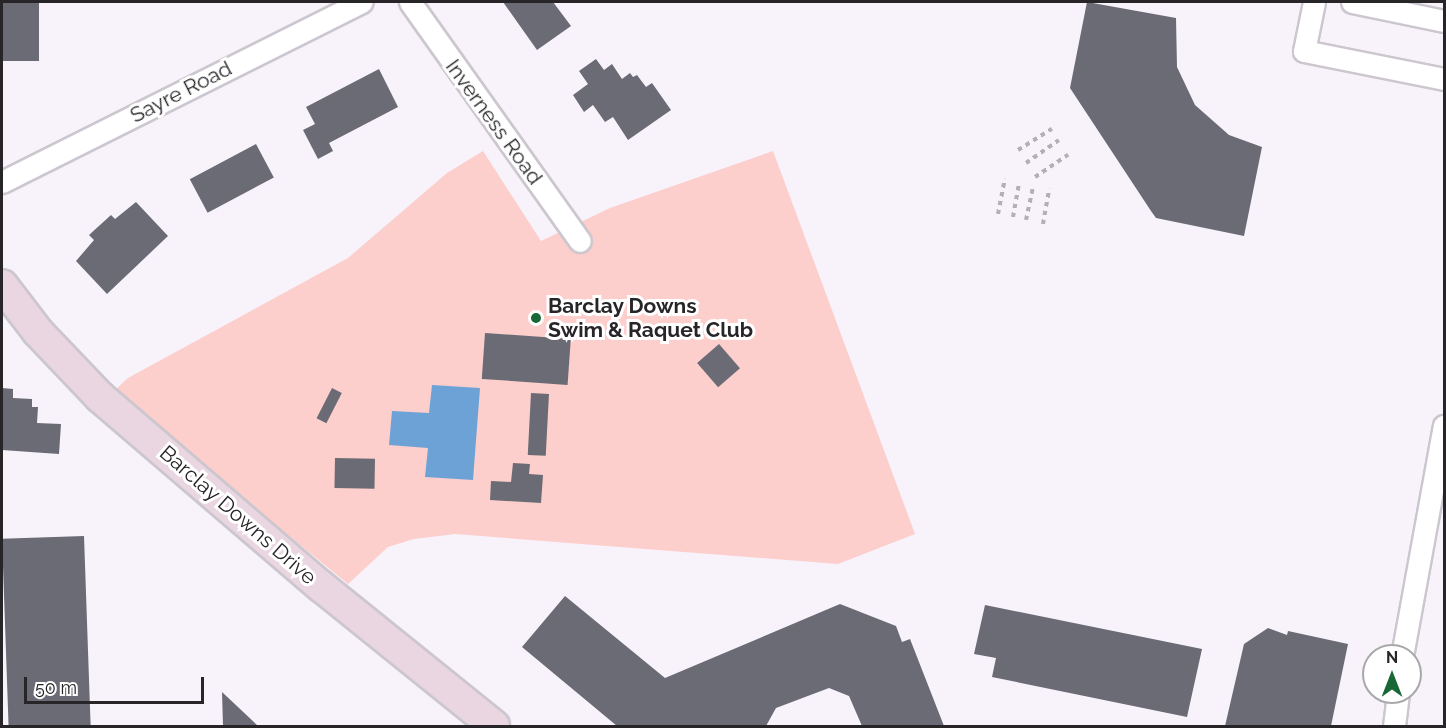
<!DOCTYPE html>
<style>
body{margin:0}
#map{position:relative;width:1446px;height:728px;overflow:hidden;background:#f8f2fb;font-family:Raleway,sans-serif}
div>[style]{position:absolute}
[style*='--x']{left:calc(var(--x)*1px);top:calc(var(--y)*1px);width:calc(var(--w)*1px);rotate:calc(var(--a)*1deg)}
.green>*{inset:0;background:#fccecc}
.water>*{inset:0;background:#6da2d7}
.building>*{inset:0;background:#6a6b74;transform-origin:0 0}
.path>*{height:4px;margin-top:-2px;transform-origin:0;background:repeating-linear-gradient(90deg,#b4afb6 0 4.5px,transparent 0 9px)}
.roads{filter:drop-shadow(2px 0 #ccc6cf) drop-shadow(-2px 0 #ccc6cf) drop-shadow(0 2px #ccc6cf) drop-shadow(0 -2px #ccc6cf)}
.street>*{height:21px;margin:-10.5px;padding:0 10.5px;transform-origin:10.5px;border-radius:10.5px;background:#fff}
.secondary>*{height:30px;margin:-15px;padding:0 15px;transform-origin:15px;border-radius:15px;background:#ead6e0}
.dots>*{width:16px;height:16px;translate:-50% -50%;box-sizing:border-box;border:3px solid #fff;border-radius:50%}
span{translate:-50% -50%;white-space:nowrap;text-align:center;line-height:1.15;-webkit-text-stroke:6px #fff;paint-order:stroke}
.street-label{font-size:21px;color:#272528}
.poi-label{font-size:21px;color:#272528;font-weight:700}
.left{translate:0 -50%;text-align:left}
.frame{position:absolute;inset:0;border:3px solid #272528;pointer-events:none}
.north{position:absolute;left:1362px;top:644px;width:60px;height:60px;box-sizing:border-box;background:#fff;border:2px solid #a9a8a9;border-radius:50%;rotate:0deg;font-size:16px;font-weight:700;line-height:24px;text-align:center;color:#272528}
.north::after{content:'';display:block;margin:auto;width:21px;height:27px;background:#176737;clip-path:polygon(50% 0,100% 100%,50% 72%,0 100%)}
.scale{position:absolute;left:24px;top:677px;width:180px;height:27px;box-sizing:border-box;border:3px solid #272528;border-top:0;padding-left:8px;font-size:18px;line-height:21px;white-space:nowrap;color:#272528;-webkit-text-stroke:4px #fff;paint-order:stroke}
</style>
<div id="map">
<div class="green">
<i style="clip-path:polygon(483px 151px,541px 241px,610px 208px,773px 151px,915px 534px,838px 564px,455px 534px,414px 539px,388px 547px,348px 584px,113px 392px,128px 378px,348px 258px,447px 173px)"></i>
</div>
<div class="water">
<i style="clip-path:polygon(432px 385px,480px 388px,473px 480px,425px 477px,428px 448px,389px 445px,392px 411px,429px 413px)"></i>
</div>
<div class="building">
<i style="left:2px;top:2px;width:37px;height:59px"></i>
<i style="clip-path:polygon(503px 2px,553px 2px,571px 26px,537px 50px)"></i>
<i style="clip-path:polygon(1087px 2px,1176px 18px,1177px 67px,1195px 105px,1229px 135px,1262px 147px,1244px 236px,1156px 218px,1151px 211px,1070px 88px)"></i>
<i style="clip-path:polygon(596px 59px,604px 70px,612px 64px,622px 79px,630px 73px,633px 77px,637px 75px,646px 87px,652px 83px,671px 110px,628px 140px,613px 117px,605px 122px,593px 105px,584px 112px,573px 95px,588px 84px,579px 71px)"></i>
<i style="clip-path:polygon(379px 69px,398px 107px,329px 143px,333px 151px,318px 159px,303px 130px,315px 124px,306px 107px)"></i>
<i style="left:256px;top:144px;width:38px;height:75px;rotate:62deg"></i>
<i style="clip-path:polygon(136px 202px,168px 236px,107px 294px,76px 261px,94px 240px,89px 235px,111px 215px,115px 219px)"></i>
<i style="left:485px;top:333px;width:86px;height:46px;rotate:4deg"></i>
<i style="left:719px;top:344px;width:32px;height:29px;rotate:49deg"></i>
<i style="clip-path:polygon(2px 388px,13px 389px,13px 398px,32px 399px,32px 407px,38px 407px,37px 423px,61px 424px,59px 454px,2px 450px)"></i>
<i style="left:332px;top:388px;width:11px;height:34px;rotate:27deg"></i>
<i style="left:531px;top:393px;width:18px;height:62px;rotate:3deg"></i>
<i style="left:335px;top:458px;width:40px;height:30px;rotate:1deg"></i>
<i style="clip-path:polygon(513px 463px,530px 464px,529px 474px,543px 475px,541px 503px,490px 500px,491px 481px,511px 482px)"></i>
<i style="left:84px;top:536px;width:190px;height:82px;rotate:88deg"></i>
<i style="clip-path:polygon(565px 596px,665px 678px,840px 604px,896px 626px,902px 642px,910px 639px,944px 726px,862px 726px,849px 696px,829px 688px,776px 708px,766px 726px,617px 726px,522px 647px)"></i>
<i style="clip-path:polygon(985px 605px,1202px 649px,1187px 717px,992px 677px,996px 658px,974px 654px)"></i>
<i style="clip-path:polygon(1268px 628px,1287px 635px,1288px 631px,1348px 644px,1331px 726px,1225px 726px,1244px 644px)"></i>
<i style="clip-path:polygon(222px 692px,258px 726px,223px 726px)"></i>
</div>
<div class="path">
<i style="--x:1018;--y:150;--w:40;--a:-32"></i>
<i style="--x:1026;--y:163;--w:40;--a:-34.9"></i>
<i style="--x:1035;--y:177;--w:40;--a:-34"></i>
<i style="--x:998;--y:214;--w:36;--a:-79"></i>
<i style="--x:1013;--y:217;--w:35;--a:-80"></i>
<i style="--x:1026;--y:220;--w:35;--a:-78"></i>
<i style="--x:1043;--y:224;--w:36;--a:-80"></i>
</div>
<div class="roads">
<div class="street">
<i style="--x:410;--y:2;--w:293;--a:54.6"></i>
<i style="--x:1314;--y:2;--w:50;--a:101.5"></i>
<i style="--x:1304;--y:51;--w:143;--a:11.3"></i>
<i style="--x:1352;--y:2;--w:94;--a:11.7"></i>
<i style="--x:2;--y:182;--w:402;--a:-26.6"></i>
<i style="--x:1402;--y:656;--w:234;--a:-79.7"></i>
<i style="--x:1394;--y:726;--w:34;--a:-83"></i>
</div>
<div class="secondary">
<i style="--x:2;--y:285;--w:59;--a:52.5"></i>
<i style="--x:38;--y:332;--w:90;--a:46.4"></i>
<i style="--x:100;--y:397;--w:292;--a:40.6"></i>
<i style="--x:322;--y:587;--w:221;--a:38.9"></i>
</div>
</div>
<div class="dots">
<i style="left:536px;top:318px;background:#176737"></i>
</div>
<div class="street-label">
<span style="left:181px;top:92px;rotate:-27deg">Sayre Road</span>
<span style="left:494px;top:122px;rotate:54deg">Inverness Road</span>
<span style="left:238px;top:515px;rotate:41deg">Barclay Downs Drive</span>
</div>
<div class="poi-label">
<span class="left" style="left:548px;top:318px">Barclay Downs<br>Swim &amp; Raquet Club</span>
</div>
<div class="frame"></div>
<div class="north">N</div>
<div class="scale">50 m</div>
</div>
